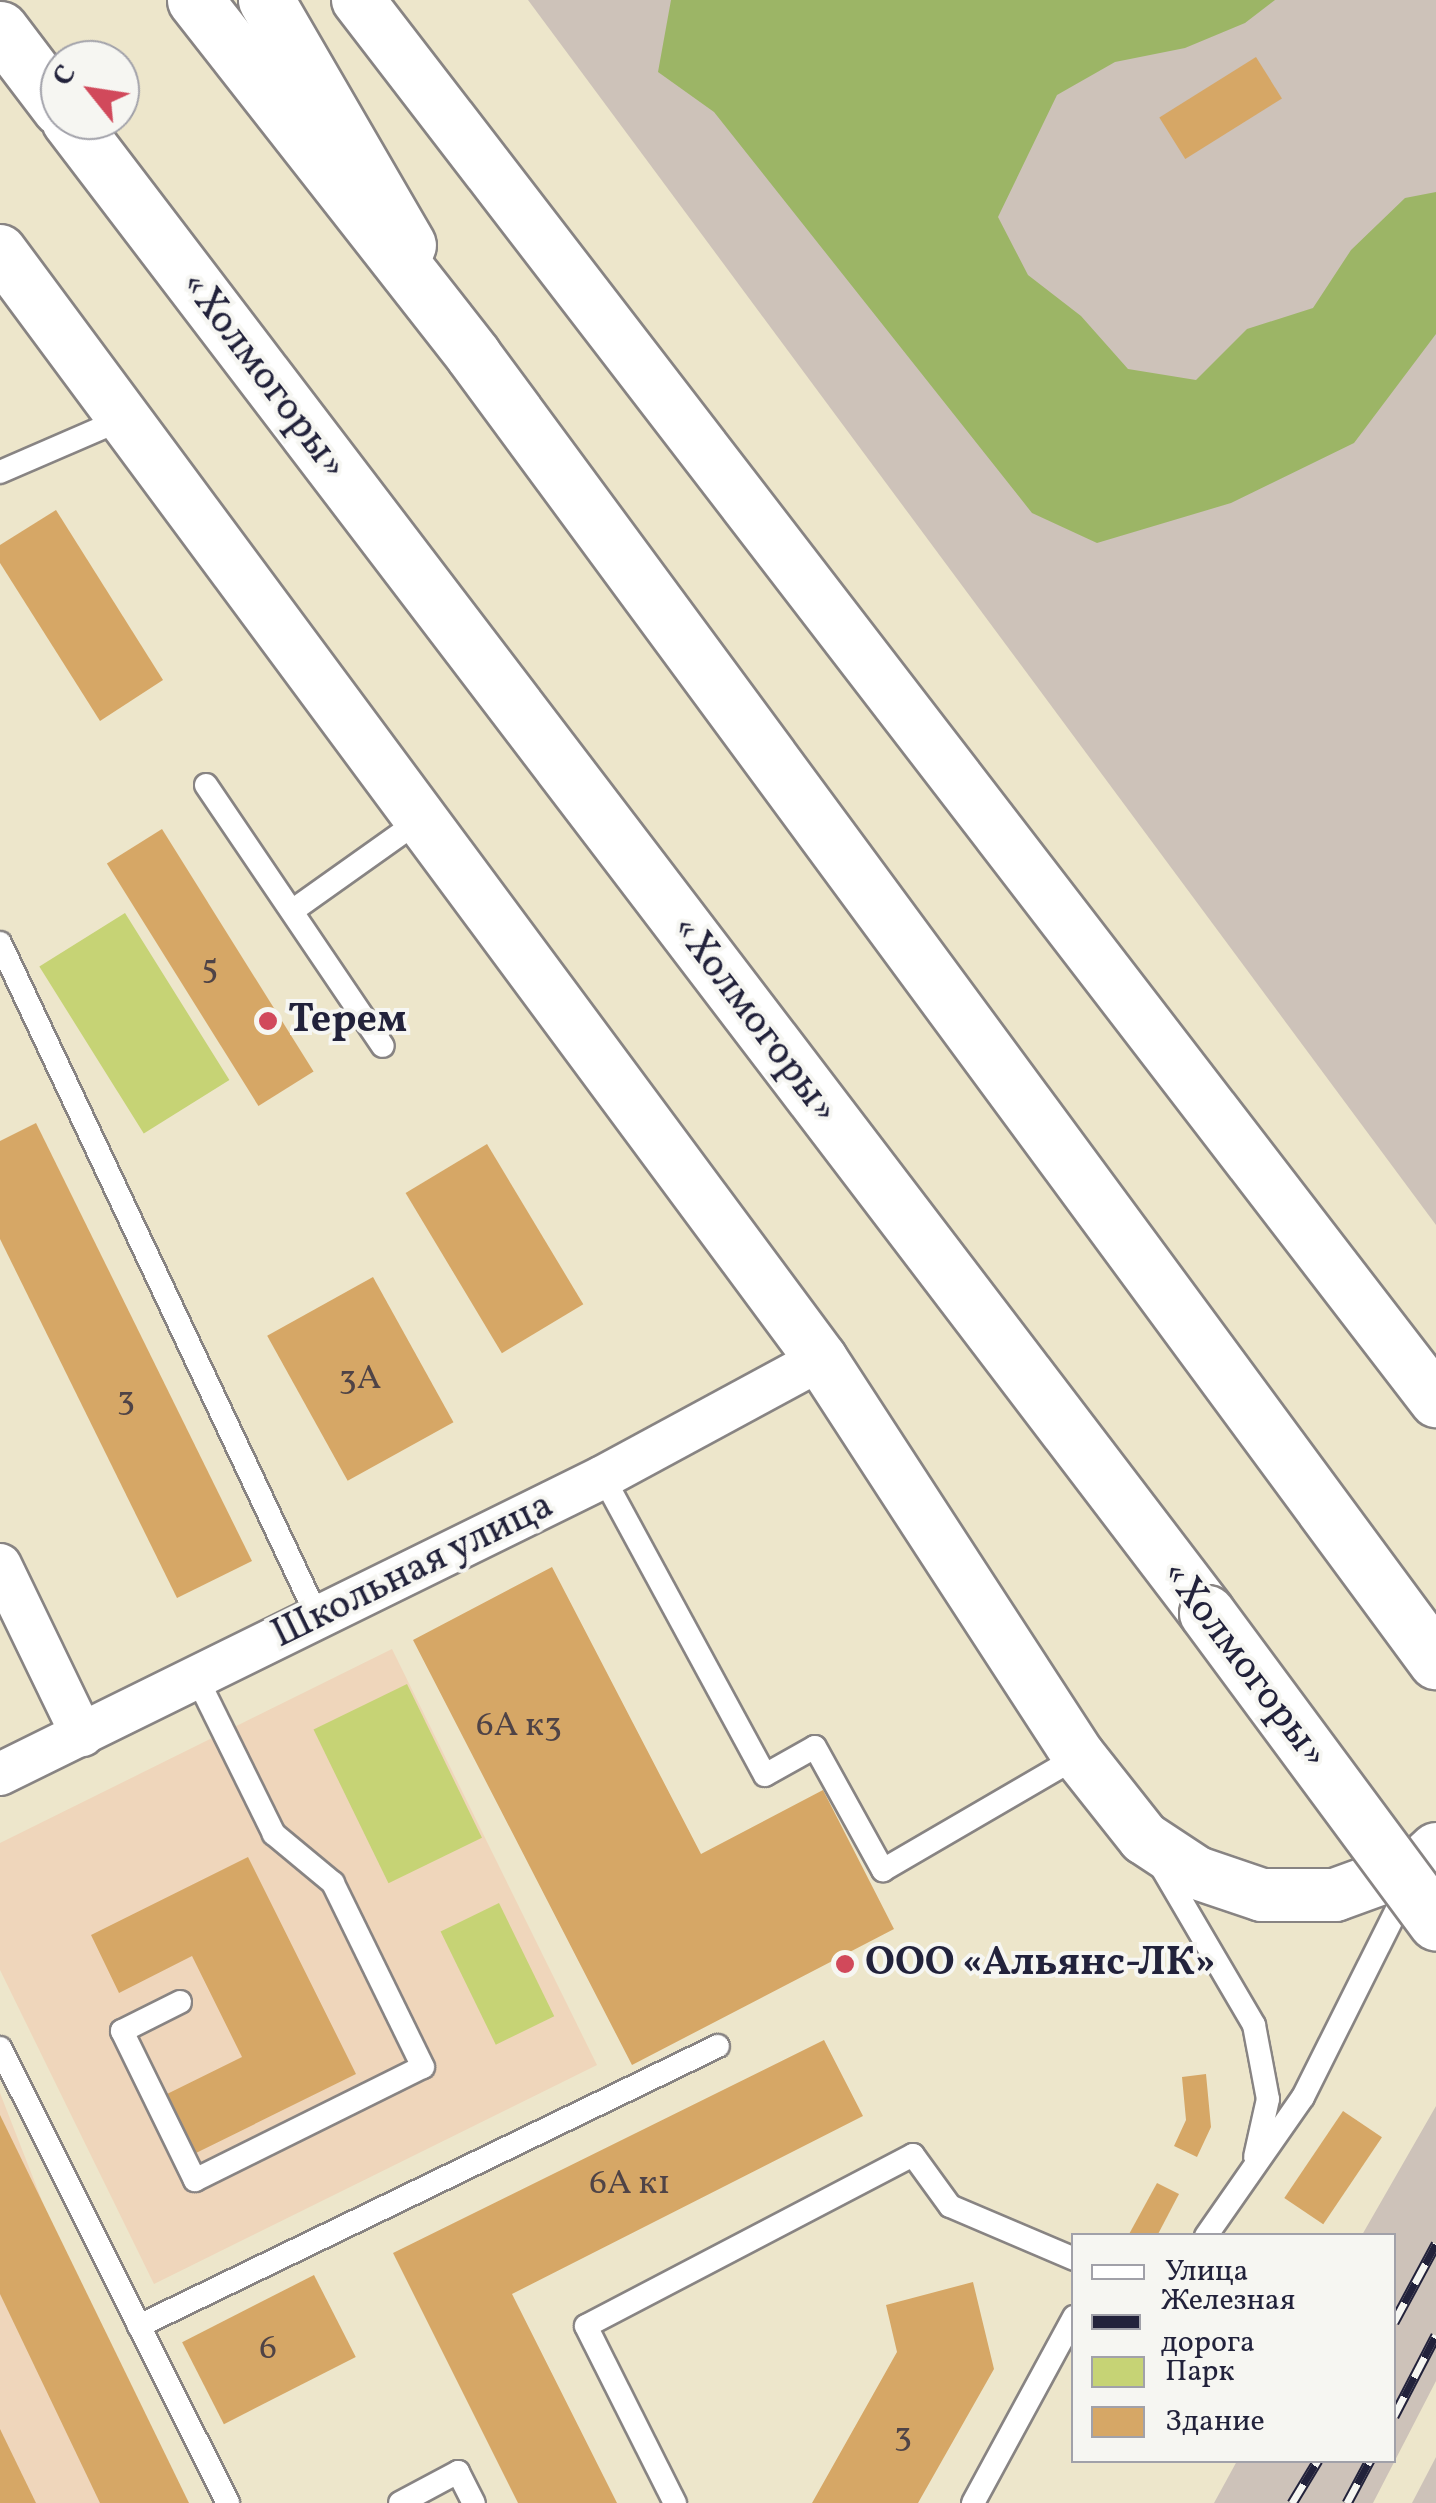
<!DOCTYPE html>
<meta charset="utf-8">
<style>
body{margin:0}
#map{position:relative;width:1436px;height:2503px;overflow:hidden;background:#ede6cb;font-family:Vollkorn,serif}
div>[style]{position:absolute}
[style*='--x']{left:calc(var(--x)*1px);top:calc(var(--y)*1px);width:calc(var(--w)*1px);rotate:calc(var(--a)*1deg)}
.built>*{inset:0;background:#efd6bb}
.industrial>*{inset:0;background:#cdc2b9}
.green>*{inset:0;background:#c6d375;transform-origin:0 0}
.forest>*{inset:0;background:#9cb566}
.building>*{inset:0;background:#d6a766;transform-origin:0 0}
.roads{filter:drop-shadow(2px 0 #888483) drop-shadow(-2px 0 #888483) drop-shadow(0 2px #888483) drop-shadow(0 -2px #888483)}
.service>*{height:22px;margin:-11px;padding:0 11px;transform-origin:11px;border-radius:11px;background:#fff}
.minor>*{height:42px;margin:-21px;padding:0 21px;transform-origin:21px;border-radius:21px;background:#fff}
.tertiary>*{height:52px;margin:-26px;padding:0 26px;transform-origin:26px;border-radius:26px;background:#fff}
.secondary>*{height:55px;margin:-27.5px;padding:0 27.5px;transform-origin:27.5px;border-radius:27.5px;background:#fff}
.trunk>*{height:55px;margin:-27.5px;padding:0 27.5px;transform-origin:27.5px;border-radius:27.5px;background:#fff}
.rail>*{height:11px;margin-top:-5.5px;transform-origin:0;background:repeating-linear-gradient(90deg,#f6f6f2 0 22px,#22223b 0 44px);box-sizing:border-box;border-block:2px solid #22223b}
.bridges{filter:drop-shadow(2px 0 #888483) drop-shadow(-2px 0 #888483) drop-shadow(0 2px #888483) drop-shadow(0 -2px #888483)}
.trunk-bridge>*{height:55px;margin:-27.5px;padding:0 27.5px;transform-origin:27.5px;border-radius:27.5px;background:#fff}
.dots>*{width:28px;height:28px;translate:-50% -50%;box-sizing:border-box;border:5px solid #f6f6f2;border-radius:50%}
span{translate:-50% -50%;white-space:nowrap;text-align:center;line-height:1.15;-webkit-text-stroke:8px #f6f6f2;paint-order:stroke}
.number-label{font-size:35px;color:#4f4346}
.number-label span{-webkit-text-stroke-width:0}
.street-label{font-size:40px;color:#22223b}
.poi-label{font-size:40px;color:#22223b;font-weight:700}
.left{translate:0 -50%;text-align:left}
.legend{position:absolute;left:1071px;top:2233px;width:325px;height:230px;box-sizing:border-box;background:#f6f6f2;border:2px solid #a1a1a9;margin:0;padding:12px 18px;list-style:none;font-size:30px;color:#22223b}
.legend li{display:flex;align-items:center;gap:20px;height:50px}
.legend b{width:50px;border:2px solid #a1a1a9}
.north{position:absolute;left:40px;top:40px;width:100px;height:100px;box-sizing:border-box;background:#f6f6f2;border:2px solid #a1a1a9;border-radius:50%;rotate:300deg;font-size:28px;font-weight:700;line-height:40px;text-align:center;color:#22223b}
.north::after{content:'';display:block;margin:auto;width:35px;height:45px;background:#d1495b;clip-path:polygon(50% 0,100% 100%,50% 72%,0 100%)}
</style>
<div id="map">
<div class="built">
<i style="clip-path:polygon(392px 1649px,597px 2065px,154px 2284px,0 1970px,0 1843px)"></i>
<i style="clip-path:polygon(0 2093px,160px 2503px,0 2503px)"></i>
</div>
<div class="industrial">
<i style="clip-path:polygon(528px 0,1436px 0,1436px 1225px)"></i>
<i style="clip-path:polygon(1436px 2106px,1436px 2381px,1373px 2503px,1214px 2503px,1237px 2461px,1394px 2460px,1394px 2236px,1362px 2235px)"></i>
<i style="clip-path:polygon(1436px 2457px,1436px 2503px,1412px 2503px)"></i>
</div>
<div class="green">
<i style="left:125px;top:913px;width:197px;height:101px;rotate:58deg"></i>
<i style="left:407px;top:1684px;width:171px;height:104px;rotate:64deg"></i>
<i style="left:499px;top:1903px;width:126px;height:65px;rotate:64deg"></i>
</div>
<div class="forest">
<i style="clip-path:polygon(671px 0,1275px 0,1245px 23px,1185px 48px,1115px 62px,1057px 95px,998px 217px,1028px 275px,1081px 316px,1128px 369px,1196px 380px,1247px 329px,1313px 308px,1351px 250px,1405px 198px,1436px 192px,1436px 334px,1354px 443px,1231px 503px,1097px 543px,1032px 513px,714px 112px,658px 72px)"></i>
</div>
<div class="building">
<i style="left:1256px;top:57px;width:49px;height:114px;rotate:58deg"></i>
<i style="clip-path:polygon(56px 510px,163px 680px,100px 721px,0 563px,0 545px)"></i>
<i style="left:162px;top:829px;width:286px;height:65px;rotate:58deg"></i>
<i style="clip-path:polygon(36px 1123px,252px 1561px,177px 1598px,0 1239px,0 1141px)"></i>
<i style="left:487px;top:1144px;width:187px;height:95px;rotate:59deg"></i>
<i style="left:373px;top:1277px;width:166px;height:121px;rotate:61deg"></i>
<i style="clip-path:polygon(552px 1567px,701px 1854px,823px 1790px,894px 1929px,632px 2065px,413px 1640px)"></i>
<i style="clip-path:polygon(248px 1857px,356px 2074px,196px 2153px,167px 2094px,242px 2057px,192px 1956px,119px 1993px,91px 1935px)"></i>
<i style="clip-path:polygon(824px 2040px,863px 2116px,512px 2294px,617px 2503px,518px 2503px,393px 2253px)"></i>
<i style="clip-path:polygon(1206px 2074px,1211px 2127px,1197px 2157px,1174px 2146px,1186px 2120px,1182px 2077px)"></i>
<i style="left:1343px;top:2111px;width:47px;height:105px;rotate:34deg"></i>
<i style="clip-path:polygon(0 2115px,189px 2503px,100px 2503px,0 2294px)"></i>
<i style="clip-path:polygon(1157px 2183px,1179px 2194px,1157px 2236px,1128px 2236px)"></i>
<i style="left:314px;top:2275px;width:92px;height:148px;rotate:63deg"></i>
<i style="clip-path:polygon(973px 2282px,994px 2369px,918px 2503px,812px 2503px,897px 2352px,886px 2305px)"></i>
<i style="clip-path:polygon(0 2429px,36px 2503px,0 2503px)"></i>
</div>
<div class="roads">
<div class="service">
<i style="--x:0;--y:472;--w:136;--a:-23.4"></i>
<i style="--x:206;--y:785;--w:315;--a:55.9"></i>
<i style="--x:292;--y:911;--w:161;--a:-35.4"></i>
<i style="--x:0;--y:943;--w:746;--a:64.77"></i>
<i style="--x:603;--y:1477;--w:339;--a:61.5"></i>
<i style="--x:765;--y:1775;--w:57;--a:-29.2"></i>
<i style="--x:815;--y:1747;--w:141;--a:61.1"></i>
<i style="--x:883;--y:1870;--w:227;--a:-30.2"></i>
<i style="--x:1159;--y:1863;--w:188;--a:59.6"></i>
<i style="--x:1254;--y:2025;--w:75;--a:79.3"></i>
<i style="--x:1268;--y:2099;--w:59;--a:102.6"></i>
<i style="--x:180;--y:2002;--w:65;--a:153.4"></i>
<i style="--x:122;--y:2031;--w:166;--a:63.9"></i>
<i style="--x:195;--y:2180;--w:254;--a:-26.4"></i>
<i style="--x:423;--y:2067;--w:205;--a:-116.1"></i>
<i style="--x:333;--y:1883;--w:77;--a:-140.3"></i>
<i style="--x:274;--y:1834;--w:174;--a:-116.3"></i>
<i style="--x:0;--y:2048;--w:509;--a:63.38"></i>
<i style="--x:1206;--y:2236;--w:169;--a:-55.1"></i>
<i style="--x:1303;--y:2097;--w:233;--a:-63.4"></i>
<i style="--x:139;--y:2326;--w:643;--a:-25.81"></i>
<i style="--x:400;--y:2503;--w:66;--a:-28.1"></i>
<i style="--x:458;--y:2472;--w:35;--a:63"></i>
<i style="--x:675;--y:2503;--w:198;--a:-116.7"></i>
<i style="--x:586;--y:2326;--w:369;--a:-27.6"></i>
<i style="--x:913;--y:2155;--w:63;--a:54"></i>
<i style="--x:950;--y:2206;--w:135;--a:23.1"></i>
<i style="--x:973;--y:2503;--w:212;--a:-61.5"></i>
</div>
<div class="minor">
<i style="--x:0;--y:1565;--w:189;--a:64.2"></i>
<i style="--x:0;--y:1774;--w:672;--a:-26.22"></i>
<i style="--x:603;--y:1477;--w:248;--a:-28.4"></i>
</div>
<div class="tertiary">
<i style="--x:358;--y:0;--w:1768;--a:52.42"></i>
<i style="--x:0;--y:251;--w:1379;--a:53.46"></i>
<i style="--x:821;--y:1359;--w:473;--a:57"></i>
<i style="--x:1079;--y:1756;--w:105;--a:51.6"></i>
<i style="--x:1144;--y:1838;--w:64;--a:33.4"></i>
<i style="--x:1197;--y:1873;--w:69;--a:18.7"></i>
<i style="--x:1262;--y:1895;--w:73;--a:0"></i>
<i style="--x:1335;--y:1895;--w:90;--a:-20"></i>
<i style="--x:1420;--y:1864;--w:22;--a:-43"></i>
</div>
<div class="secondary">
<i style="--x:266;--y:0;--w:283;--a:59.9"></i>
</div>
<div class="trunk">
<i style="--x:195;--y:0;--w:451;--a:51.9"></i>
<i style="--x:473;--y:355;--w:1623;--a:53.6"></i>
<i style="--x:0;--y:29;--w:99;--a:52.8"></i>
<i style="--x:69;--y:120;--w:1877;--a:52.68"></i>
</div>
</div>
<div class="rail">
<i style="--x:1394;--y:2322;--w:89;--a:-61.7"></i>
<i style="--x:1394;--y:2416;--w:91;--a:-62.6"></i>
<i style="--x:1292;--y:2503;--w:50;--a:-58.8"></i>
<i style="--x:1347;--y:2503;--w:49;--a:-61.9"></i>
</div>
<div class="bridges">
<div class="trunk-bridge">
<i style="--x:1207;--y:1613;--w:385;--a:53.5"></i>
</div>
</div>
<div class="dots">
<i style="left:268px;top:1021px;background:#d1495b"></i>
<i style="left:845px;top:1964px;background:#d1495b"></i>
</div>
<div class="number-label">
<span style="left:210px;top:968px">5</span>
<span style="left:360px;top:1379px">3А</span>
<span style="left:126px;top:1400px">3</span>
<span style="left:519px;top:1726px">6А к3</span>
<span style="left:630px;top:2184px">6А к1</span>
<span style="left:268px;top:2349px">6</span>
<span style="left:903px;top:2436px">3</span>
</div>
<div class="street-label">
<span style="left:263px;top:376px;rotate:53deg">«Холмогоры»</span>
<span style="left:754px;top:1020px;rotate:53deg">«Холмогоры»</span>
<span style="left:413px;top:1571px;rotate:-26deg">Школьная улица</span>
<span style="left:1244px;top:1665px;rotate:53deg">«Холмогоры»</span>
</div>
<div class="poi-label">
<span class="left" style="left:288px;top:1021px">Терем</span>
<span class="left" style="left:865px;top:1964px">ООО «Альянс-ЛК»</span>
</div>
<ul class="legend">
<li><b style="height:12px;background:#fff"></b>Улица</li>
<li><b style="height:12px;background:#22223b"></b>Железная дорога</li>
<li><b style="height:28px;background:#c6d375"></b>Парк</li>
<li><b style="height:28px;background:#d6a766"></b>Здание</li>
</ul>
<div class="north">С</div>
</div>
